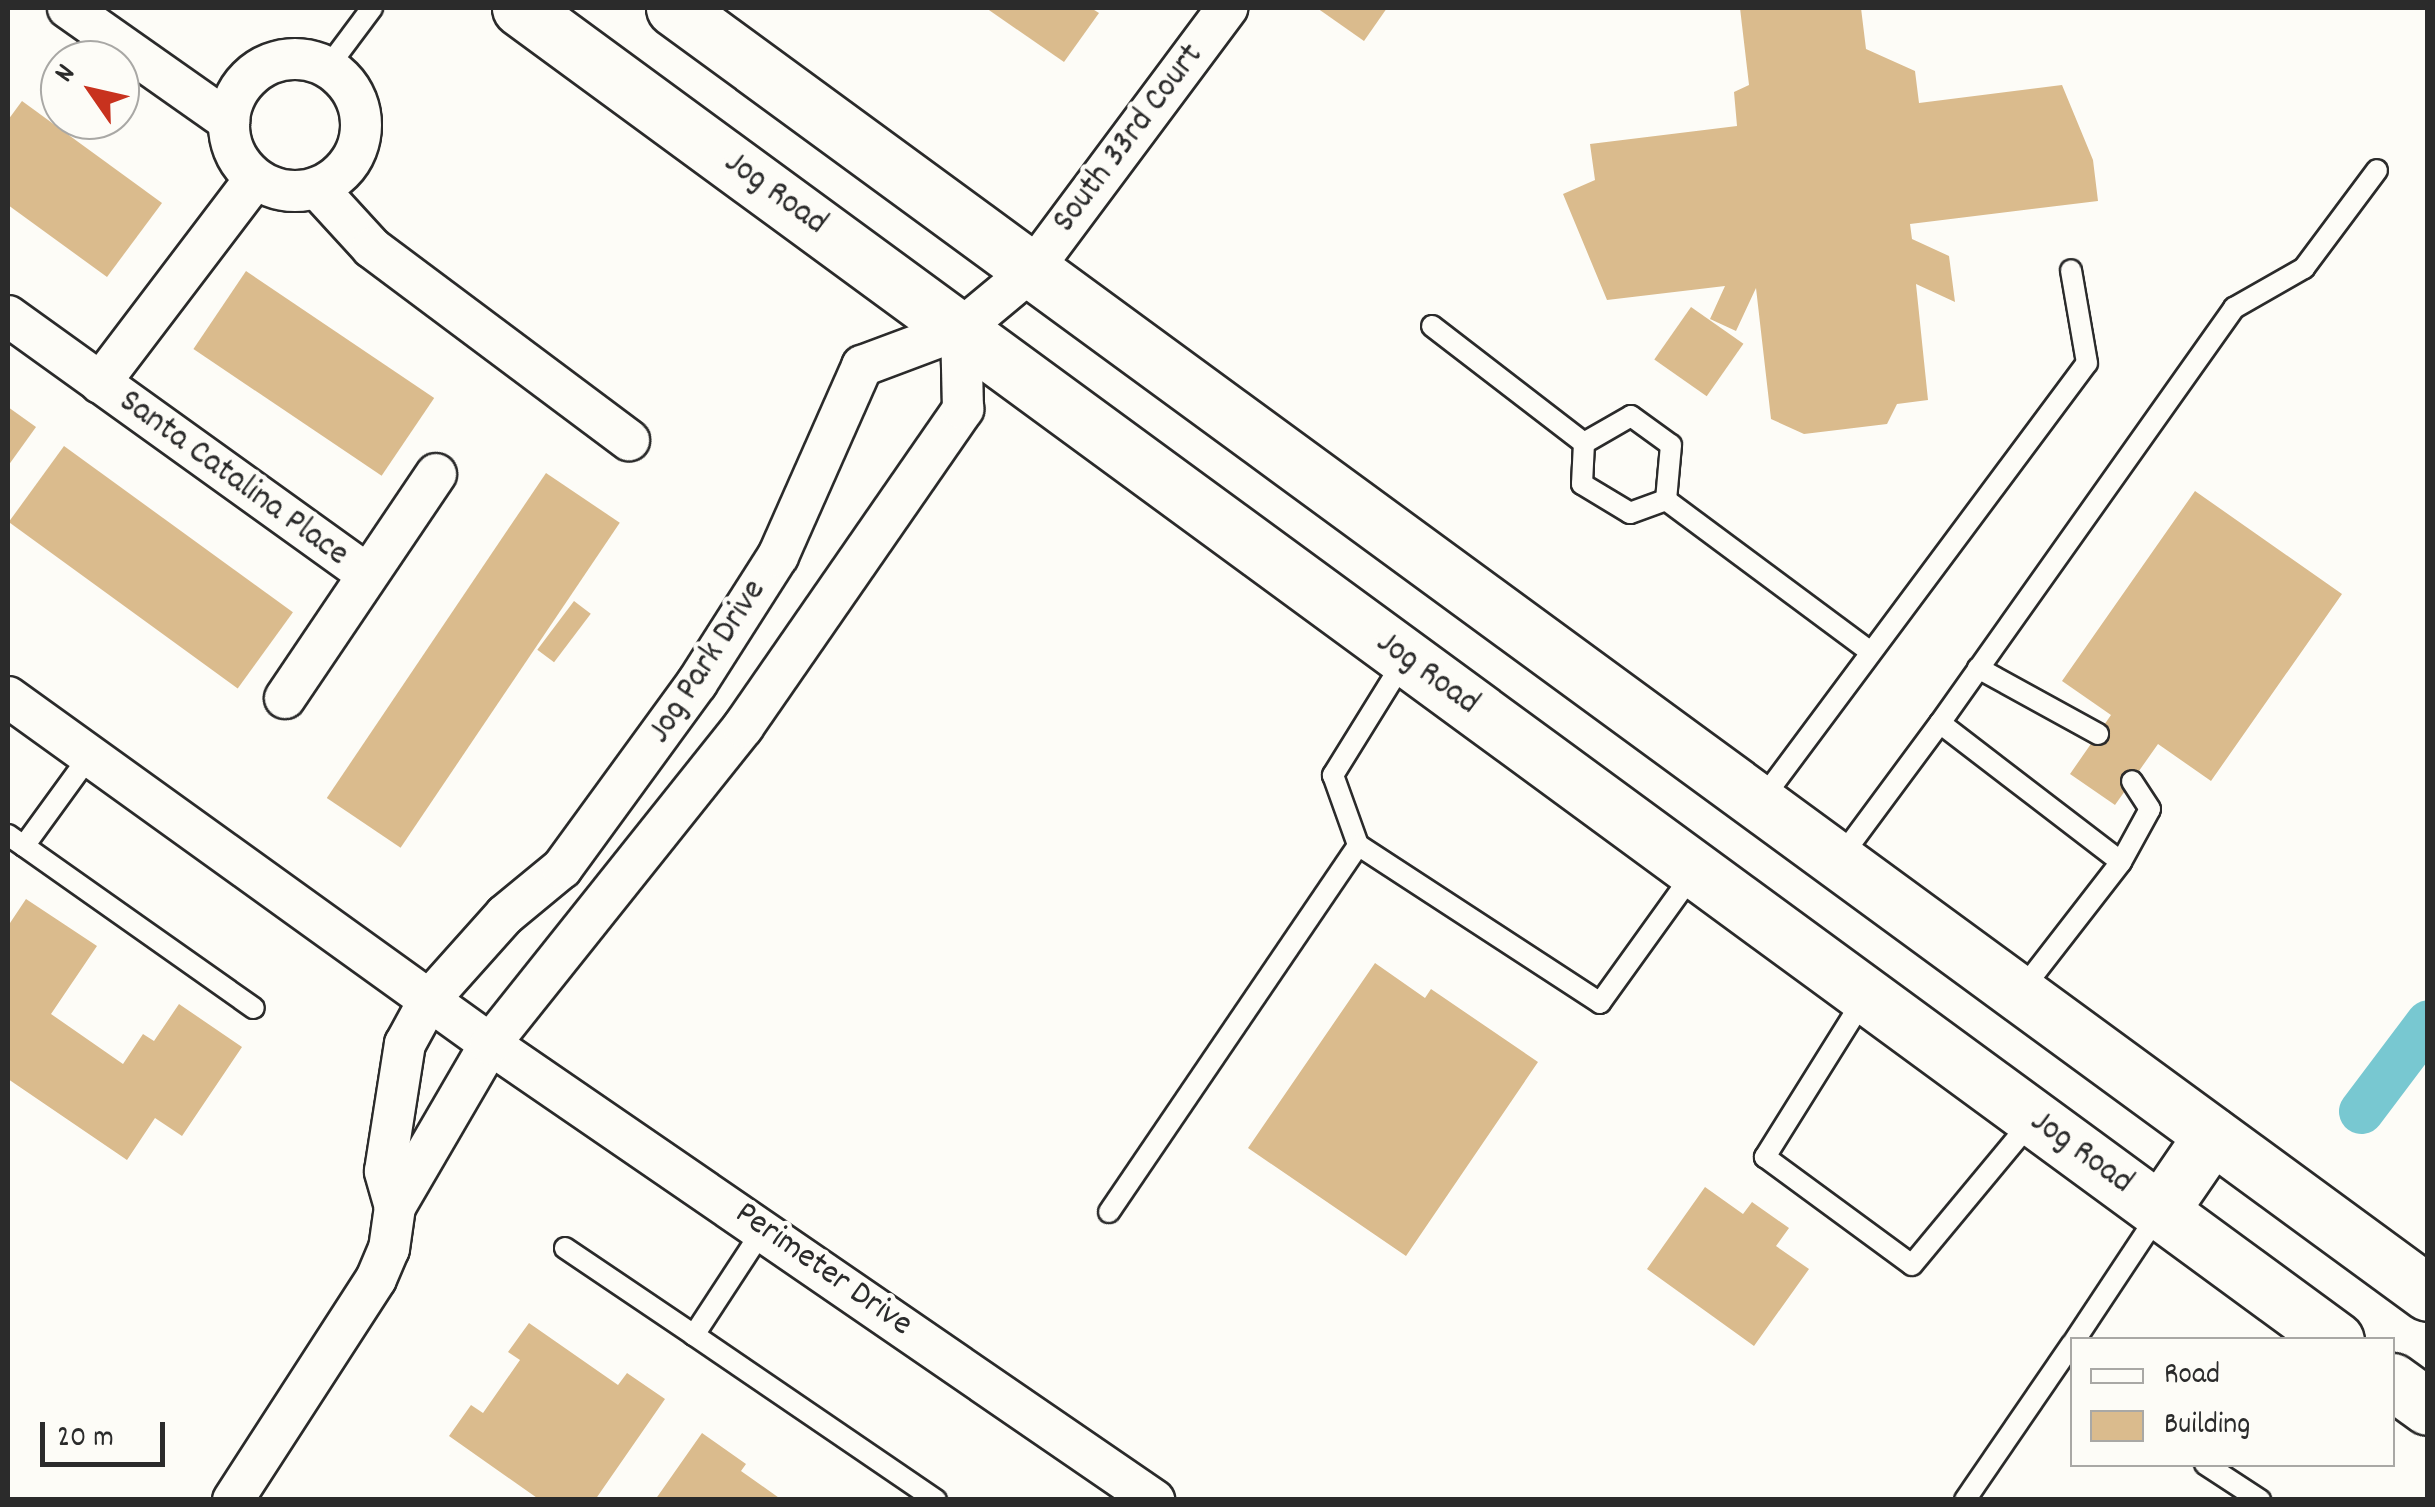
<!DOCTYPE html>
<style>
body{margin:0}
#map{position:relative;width:2435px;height:1507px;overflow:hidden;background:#fdfcf7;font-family:Dekko,sans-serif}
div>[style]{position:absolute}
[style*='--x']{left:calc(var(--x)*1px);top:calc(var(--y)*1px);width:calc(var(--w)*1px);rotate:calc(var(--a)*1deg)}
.canal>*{height:45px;margin:-22.5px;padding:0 22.5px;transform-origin:22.5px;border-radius:22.5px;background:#78c8d1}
.building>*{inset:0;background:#dabb8d;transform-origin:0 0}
.roads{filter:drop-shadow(2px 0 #2b2b2b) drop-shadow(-2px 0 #2b2b2b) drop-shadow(0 2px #2b2b2b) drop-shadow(0 -2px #2b2b2b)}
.service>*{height:20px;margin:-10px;padding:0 10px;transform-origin:10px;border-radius:10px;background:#fdfcf7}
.minor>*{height:40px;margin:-20px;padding:0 20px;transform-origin:20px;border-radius:20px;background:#fdfcf7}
.minor>.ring{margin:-20px;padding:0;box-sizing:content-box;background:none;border:40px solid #fdfcf7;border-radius:50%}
.secondary>*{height:55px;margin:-27.5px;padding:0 27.5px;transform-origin:27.5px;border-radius:27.5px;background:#fdfcf7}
span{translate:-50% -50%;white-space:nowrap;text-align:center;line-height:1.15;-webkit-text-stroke:9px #fdfcf7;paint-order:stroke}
.street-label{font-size:35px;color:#2b2b2b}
.frame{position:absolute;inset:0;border:10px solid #2b2b2b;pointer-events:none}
.legend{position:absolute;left:2070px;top:1337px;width:325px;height:130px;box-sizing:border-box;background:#fdfcf7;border:2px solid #a9a8a5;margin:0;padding:12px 18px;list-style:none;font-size:30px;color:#2b2b2b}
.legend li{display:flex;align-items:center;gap:20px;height:50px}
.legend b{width:50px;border:2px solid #a9a8a5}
.north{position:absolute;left:40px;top:40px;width:100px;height:100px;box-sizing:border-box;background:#fdfcf7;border:2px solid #a9a8a5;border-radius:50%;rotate:304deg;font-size:28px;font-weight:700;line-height:40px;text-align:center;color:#2b2b2b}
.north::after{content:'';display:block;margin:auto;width:35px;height:45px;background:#c8321e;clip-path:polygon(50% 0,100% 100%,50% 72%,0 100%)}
.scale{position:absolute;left:40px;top:1422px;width:125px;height:45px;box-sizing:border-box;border:5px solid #2b2b2b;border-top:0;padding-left:12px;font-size:30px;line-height:35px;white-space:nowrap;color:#2b2b2b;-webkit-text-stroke:8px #fdfcf7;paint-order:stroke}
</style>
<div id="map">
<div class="canal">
<i style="--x:2361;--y:1111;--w:111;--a:-53"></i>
</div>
<div class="building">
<i style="clip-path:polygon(986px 8px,1091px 8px,1099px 13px,1064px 62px)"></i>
<i style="clip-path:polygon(1317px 8px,1387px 8px,1364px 41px)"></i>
<i style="clip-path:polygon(1740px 8px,1861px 8px,1866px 49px,1915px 71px,1919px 103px,2062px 85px,2093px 160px,2098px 201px,1910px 224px,1912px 239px,1949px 256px,1955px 302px,1916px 284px,1928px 400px,1897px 404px,1887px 424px,1804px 434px,1771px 419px,1756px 288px,1736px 331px,1710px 319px,1725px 286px,1607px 300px,1563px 194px,1595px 180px,1590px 144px,1737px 126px,1734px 92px,1749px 85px)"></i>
<i style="clip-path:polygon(22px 101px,162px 203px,107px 277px,8px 205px,8px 120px)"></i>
<i style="left:246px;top:271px;width:227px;height:94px;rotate:34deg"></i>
<i style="left:1691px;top:307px;width:64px;height:64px;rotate:35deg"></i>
<i style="clip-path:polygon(8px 407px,36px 427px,8px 466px)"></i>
<i style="left:64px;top:446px;width:283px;height:94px;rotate:36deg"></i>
<i style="left:546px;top:473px;width:89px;height:392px;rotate:34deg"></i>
<i style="clip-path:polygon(2195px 491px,2342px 594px,2211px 781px,2158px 744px,2115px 805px,2070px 774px,2111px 715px,2062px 681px)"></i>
<i style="left:574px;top:601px;width:21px;height:61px;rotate:37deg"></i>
<i style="clip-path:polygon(26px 899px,97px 946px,51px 1014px,123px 1064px,143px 1034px,154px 1041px,179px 1004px,242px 1047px,182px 1136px,155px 1118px,127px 1160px,8px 1079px,8px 926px)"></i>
<i style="clip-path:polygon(1375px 963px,1425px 998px,1431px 989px,1538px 1062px,1406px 1256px,1248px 1148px)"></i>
<i style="clip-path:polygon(1705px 1187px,1743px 1214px,1752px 1202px,1789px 1228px,1776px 1246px,1809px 1269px,1754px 1346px,1647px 1269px)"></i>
<i style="clip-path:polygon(529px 1323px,618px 1385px,627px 1373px,665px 1399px,595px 1500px,540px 1500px,449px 1436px,471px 1405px,483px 1413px,520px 1360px,508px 1352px)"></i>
<i style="clip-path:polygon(702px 1433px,746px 1464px,741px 1471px,782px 1500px,655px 1500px)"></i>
</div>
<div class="roads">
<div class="service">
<i style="--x:328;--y:67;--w:74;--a:-53.3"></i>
<i style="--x:1432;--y:326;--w:192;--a:37.6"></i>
<i style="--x:1584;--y:443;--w:41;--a:92.8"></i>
<i style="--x:1582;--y:484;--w:56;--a:31.1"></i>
<i style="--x:1630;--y:513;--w:38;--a:-20"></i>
<i style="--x:1666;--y:500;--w:255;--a:36.6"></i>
<i style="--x:1584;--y:443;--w:54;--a:-29.9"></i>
<i style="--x:1631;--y:416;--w:49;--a:35.9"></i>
<i style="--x:1671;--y:445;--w:55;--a:95.2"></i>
<i style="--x:1405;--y:659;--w:137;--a:121.8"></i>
<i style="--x:1333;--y:775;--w:74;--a:70.3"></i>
<i style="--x:1358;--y:845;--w:289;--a:33.1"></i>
<i style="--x:1600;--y:1003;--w:161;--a:-54.3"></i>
<i style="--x:1978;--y:668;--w:137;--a:28.8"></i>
<i style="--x:1940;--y:723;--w:509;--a:-54.68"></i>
<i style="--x:2234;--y:308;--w:81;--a:-29.7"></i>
<i style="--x:2304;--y:268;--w:122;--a:-53.3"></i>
<i style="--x:1760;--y:802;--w:547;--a:-53.32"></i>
<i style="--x:2087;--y:363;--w:94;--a:-99.8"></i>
<i style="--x:8;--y:835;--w:19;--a:35"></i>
<i style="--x:24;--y:846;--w:112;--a:-54"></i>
<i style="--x:24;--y:846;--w:281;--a:35.2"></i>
<i style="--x:1840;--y:858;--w:168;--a:-53.5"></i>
<i style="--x:1940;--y:723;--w:228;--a:37.5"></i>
<i style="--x:2121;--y:862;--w:165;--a:127.8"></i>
<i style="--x:2121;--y:862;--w:60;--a:-61.3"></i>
<i style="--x:2150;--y:809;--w:33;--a:-123"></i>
<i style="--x:1865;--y:997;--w:189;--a:122"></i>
<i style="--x:1765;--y:1157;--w:182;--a:36.3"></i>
<i style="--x:1912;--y:1265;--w:190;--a:-50.3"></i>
<i style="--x:1109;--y:1212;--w:443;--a:-55.8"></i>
<i style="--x:764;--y:1228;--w:128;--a:123.2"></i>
<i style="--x:694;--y:1335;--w:293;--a:34.3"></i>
<i style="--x:565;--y:1248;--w:156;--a:34"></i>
<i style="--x:2075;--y:1340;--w:152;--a:-56.5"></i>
<i style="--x:2205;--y:1464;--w:66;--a:33.2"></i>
<i style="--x:1965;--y:1500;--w:189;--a:-55.6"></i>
</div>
<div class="minor">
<i style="--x:68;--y:8;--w:197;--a:35.1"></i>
<i class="ring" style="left:229px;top:59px;width:92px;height:92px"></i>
<i style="--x:318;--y:189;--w:80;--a:47.5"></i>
<i style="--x:372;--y:248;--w:321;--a:36.8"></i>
<i style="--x:8;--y:316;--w:442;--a:35.7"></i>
<i style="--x:100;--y:383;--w:256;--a:-52.8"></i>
<i style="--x:8;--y:697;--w:594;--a:35.75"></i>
<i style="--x:490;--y:1044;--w:806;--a:34.48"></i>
<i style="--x:285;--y:698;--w:270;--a:-56"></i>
<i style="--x:395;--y:1207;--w:189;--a:-59.8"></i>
<i style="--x:490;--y:1044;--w:406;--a:-51.4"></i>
<i style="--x:743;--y:727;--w:387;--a:-55.3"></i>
<i style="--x:963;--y:409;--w:80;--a:-91.4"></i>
<i style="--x:233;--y:1500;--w:263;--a:-57.1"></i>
<i style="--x:376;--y:1279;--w:33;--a:-67"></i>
<i style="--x:389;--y:1249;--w:42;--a:-81.9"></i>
<i style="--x:395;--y:1207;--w:37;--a:-106"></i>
<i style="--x:385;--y:1171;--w:129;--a:-81.1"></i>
<i style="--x:405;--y:1044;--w:50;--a:-61.4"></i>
<i style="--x:429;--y:1000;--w:114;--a:-48.2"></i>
<i style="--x:505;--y:915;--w:74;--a:-39.5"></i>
<i style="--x:562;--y:868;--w:229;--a:-53.9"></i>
<i style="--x:697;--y:683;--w:151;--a:-57.5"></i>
<i style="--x:778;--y:556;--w:208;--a:-66.1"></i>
<i style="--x:862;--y:366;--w:106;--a:-20.5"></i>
<i style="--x:961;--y:329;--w:92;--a:-39.7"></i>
<i style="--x:1032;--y:270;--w:327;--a:-53.3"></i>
</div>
<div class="secondary">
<i style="--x:520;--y:8;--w:2252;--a:36.26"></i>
<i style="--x:674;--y:8;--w:2174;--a:36.23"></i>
<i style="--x:2160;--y:1211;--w:92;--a:-55.6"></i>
<i style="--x:2392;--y:1381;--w:44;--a:35.8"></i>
</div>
</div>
<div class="street-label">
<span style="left:1129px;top:139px;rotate:-53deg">South 33rd Court</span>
<span style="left:775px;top:194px;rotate:36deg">Jog Road</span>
<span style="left:233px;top:479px;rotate:36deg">Santa Catalina Place</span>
<span style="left:708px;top:662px;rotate:-57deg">Jog Park Drive</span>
<span style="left:1427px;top:674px;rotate:36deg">Jog Road</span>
<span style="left:2081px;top:1153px;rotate:36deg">Jog Road</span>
<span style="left:823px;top:1270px;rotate:35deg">Perimeter Drive</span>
</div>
<div class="frame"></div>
<ul class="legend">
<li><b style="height:12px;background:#fdfcf7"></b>Road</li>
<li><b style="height:28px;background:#dabb8d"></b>Building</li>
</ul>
<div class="north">N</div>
<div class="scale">20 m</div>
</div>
